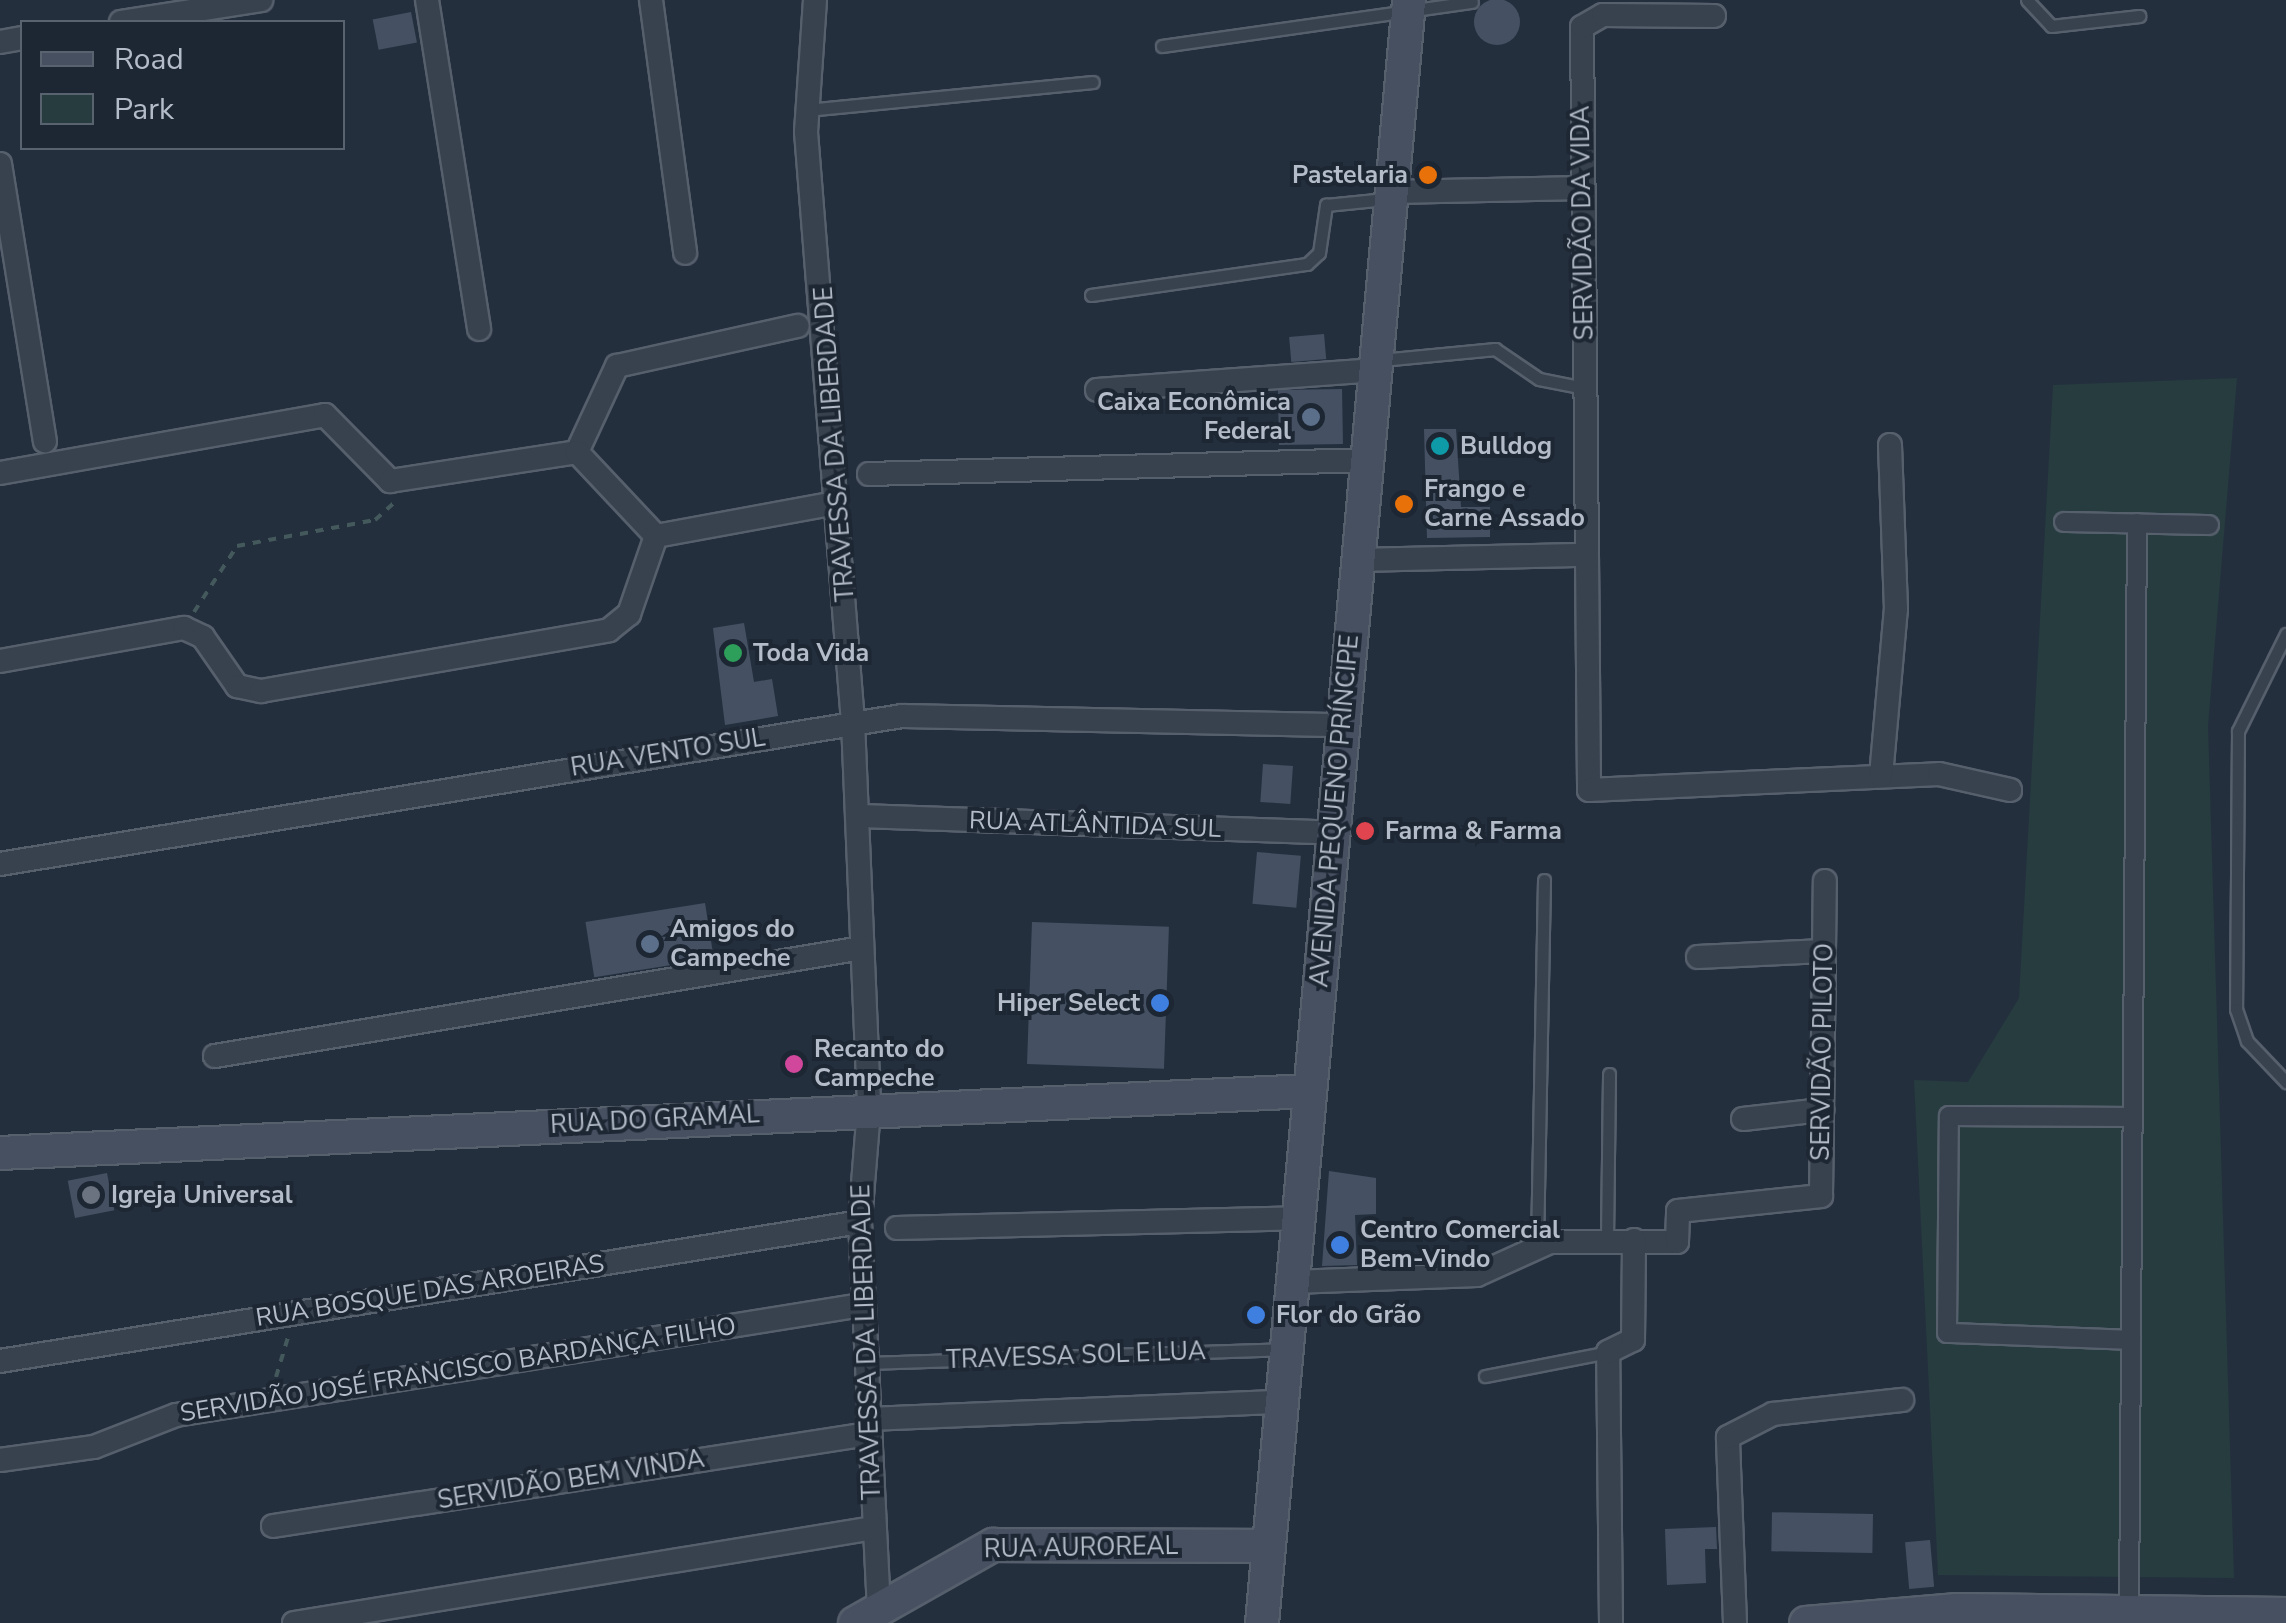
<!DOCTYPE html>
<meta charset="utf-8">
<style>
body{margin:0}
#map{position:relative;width:2286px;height:1623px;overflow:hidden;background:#242f3e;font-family:"Nunito Sans",sans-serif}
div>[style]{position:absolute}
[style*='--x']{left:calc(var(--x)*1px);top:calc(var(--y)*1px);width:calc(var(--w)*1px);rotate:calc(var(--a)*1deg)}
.green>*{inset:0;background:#263c3f}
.building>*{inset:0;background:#455162;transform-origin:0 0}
.round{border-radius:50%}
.path>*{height:4px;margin-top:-2px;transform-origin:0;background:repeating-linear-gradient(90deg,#44595c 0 8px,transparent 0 16px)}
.roads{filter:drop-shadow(2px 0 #565f6c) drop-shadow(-2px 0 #565f6c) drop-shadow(0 2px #565f6c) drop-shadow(0 -2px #565f6c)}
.service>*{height:11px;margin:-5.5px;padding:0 5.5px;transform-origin:5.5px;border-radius:5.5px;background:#38414e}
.pedestrian>*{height:18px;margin:-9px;padding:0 9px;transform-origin:9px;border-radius:9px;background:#38414e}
.minor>*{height:22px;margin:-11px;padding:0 11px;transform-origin:11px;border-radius:11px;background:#38414e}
.secondary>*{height:32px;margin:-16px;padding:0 16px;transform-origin:16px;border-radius:16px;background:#465061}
.dots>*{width:28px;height:28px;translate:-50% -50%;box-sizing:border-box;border:5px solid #1d2633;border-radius:50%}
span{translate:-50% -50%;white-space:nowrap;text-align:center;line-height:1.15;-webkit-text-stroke:8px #1d2633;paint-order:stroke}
.poi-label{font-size:25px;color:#b4bcc9;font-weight:700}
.right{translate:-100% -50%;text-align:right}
.left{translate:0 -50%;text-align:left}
.street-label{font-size:25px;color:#b4bcc9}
.legend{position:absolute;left:20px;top:20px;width:325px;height:130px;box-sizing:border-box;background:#1d2633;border:2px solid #59626f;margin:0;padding:12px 18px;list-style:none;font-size:30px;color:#b4bcc9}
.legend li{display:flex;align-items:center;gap:20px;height:50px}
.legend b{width:50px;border:2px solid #59626f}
</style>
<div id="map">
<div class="green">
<i style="clip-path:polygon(2237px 378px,2208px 726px,2234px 1578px,1938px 1575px,1914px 1080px,1968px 1082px,2019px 998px,2053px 385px)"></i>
</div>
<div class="building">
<i class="round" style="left:1474px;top:-1px;width:46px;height:46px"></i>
<i style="left:411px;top:12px;width:31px;height:39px;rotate:79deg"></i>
<i style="left:1324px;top:334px;width:25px;height:35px;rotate:85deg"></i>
<i style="left:1342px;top:389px;width:55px;height:64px;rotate:89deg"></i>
<i style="clip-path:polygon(1424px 429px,1456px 429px,1461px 507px,1490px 507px,1490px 537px,1427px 538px)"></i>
<i style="clip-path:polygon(744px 623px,754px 682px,772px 679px,778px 716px,725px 725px,713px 628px)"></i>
<i style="left:1263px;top:764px;width:30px;height:38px;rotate:4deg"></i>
<i style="left:1257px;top:852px;width:44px;height:52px;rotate:5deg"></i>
<i style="left:705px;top:903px;width:56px;height:121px;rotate:81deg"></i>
<i style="left:1032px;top:922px;width:137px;height:142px;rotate:2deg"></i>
<i style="clip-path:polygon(1329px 1171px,1376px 1178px,1376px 1214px,1355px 1215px,1357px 1265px,1322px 1266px)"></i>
<i style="left:107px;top:1173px;width:38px;height:40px;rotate:79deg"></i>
<i style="left:1873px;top:1514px;width:39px;height:101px;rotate:91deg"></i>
<i style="clip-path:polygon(1716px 1527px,1717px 1549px,1705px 1549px,1706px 1583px,1667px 1585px,1665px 1529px)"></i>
<i style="left:1930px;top:1540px;width:47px;height:25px;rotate:85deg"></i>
</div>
<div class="path">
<i style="--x:194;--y:612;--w:79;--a:-56.9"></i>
<i style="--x:237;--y:546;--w:140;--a:-10.7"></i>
<i style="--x:375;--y:520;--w:31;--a:-42"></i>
<i style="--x:276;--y:1377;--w:45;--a:-73.2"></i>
</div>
<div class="roads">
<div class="service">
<i style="--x:2027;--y:0;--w:35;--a:47"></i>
<i style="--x:2051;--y:26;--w:89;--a:-6.5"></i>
<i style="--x:1162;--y:46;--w:313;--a:-8.1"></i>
<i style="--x:807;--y:110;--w:287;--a:-5.6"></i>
<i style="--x:1091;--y:295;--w:218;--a:-8.2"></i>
<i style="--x:1307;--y:264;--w:16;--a:-43"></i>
<i style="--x:1319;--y:253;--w:49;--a:-81.7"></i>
<i style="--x:1326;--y:205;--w:60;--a:-5.7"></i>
<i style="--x:1381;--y:360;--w:115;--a:-5.5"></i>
<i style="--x:1495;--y:349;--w:53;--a:34.3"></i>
<i style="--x:1539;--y:379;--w:47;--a:11.1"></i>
<i style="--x:2286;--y:634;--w:108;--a:116.3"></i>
<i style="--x:2238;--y:731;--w:278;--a:90.4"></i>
<i style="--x:2236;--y:1009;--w:34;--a:71"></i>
<i style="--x:2247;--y:1041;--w:57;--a:46.4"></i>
<i style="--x:1607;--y:1240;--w:166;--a:-89.3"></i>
<i style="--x:1537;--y:1245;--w:365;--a:-88.9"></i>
<i style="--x:865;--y:1363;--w:420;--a:-1.9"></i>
<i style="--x:1485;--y:1376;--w:125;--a:-11"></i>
</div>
<div class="pedestrian">
<i style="--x:2064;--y:522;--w:145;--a:1.2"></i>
<i style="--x:2131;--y:1340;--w:184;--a:-177.8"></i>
<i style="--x:1947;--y:1333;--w:217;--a:-89.5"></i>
<i style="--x:1949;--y:1116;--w:184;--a:0.3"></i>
<i style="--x:2129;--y:1612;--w:1089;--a:-89.58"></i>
</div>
<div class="minor">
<i style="--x:427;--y:0;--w:333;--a:81"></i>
<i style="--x:651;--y:0;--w:255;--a:82.3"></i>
<i style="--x:815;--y:0;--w:132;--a:93.9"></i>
<i style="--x:806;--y:132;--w:592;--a:85.45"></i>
<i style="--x:853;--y:722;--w:387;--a:87.6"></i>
<i style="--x:869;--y:1109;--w:113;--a:94.6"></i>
<i style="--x:860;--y:1222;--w:385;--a:87.2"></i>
<i style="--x:121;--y:22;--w:142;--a:-8.9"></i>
<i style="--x:0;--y:42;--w:22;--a:-10"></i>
<i style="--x:0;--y:164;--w:281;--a:80.8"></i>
<i style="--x:1392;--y:192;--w:191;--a:-1.2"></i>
<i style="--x:1097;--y:390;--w:280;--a:-4.1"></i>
<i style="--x:577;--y:452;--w:95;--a:-65.1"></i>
<i style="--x:617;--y:366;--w:185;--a:-12.5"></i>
<i style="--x:0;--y:473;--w:330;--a:-10.1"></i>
<i style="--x:325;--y:415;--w:93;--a:45.4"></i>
<i style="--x:390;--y:481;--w:189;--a:-8.8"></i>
<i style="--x:577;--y:452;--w:115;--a:46.8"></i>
<i style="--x:656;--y:536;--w:182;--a:-10.4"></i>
<i style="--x:869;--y:474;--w:499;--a:-1.6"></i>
<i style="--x:1587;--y:555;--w:528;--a:-90.54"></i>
<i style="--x:1582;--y:27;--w:24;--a:-30"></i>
<i style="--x:1603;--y:15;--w:111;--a:0.5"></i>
<i style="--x:1358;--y:560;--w:229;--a:-1.3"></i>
<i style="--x:1587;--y:555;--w:235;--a:89.5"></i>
<i style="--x:1589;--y:790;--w:350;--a:-2.6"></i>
<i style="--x:1939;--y:774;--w:73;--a:12.7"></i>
<i style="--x:0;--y:661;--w:187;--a:-10.2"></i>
<i style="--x:184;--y:628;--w:21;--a:25"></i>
<i style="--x:203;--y:637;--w:60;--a:55.2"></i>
<i style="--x:237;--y:686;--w:25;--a:12"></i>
<i style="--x:261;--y:691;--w:353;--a:-9.9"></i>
<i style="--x:609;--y:630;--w:26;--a:-39"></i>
<i style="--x:629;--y:614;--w:83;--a:-70.9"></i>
<i style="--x:1881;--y:776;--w:168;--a:-84.9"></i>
<i style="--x:1896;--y:609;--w:164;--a:-92.1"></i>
<i style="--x:857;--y:816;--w:476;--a:2"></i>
<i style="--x:0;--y:864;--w:914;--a:-9.32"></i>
<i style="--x:902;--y:716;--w:441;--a:1.2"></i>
<i style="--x:1698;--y:957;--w:125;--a:-2.7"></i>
<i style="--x:215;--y:1056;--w:656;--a:-9.48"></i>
<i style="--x:1743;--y:1119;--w:80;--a:-6.5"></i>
<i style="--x:897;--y:1228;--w:401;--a:-1.4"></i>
<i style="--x:1293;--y:1282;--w:184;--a:-2.2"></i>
<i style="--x:1477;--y:1275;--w:80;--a:-24.3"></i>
<i style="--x:1550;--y:1242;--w:127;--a:0"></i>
<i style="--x:1677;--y:1242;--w:31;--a:-88"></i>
<i style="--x:1678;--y:1211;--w:144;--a:-6"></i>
<i style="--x:1821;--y:1196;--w:315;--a:-89.3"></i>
<i style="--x:0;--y:1361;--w:871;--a:-9.18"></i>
<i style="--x:868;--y:1419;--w:414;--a:-2.4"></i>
<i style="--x:0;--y:1460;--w:95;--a:-7.9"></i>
<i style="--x:94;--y:1447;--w:88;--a:-21.3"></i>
<i style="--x:176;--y:1415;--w:695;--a:-9.11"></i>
<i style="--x:273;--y:1526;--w:603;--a:-8.78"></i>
<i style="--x:294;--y:1623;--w:588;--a:-9.3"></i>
<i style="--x:1611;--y:1623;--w:271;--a:-90.6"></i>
<i style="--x:1608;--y:1352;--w:28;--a:-26"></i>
<i style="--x:1633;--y:1340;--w:100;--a:-89.4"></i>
<i style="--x:1735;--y:1623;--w:186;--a:-92.2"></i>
<i style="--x:1728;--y:1437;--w:51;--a:-27.1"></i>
<i style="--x:1773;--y:1414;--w:130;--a:-6.2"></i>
</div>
<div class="secondary">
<i style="--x:0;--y:1153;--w:1311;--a:-2.71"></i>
<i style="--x:855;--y:1623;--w:159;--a:-29.5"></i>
<i style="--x:993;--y:1545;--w:276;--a:0.2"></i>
<i style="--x:1262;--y:1623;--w:1630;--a:-84.82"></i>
<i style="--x:1806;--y:1623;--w:152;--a:-4.9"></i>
<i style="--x:1957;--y:1610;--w:329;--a:0.7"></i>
</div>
</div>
<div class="dots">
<i style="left:1428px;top:175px;background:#e8710a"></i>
<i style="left:1311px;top:417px;background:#5c6f8a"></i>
<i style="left:1440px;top:446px;background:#0f9aa8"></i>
<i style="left:1404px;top:504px;background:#e8710a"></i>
<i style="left:733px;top:653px;background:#2e9e5b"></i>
<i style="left:1365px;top:831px;background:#e0444e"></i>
<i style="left:650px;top:944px;background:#5c6f8a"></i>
<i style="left:1160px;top:1003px;background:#3f7fe0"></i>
<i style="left:794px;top:1064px;background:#d1479c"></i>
<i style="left:91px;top:1195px;background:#6b7280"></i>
<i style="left:1340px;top:1245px;background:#3f7fe0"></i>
<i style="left:1256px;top:1315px;background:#3f7fe0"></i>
</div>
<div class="poi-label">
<span class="right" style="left:1408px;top:175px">Pastelaria</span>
<span class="right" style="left:1291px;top:417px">Caixa Econômica<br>Federal</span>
<span class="left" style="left:1460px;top:446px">Bulldog</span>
<span class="left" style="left:1424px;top:504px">Frango e<br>Carne Assado</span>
<span class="left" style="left:753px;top:653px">Toda Vida</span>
<span class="left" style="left:1385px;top:831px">Farma &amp; Farma</span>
<span class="left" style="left:670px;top:944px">Amigos do<br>Campeche</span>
<span class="right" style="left:1140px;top:1003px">Hiper Select</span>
<span class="left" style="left:814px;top:1064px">Recanto do<br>Campeche</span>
<span class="left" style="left:111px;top:1195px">Igreja Universal</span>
<span class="left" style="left:1360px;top:1245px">Centro Comercial<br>Bem-Vindo</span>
<span class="left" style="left:1276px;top:1315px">Flor do Grão</span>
</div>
<div class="street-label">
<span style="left:1583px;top:223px;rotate:-91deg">SERVIDÃO DA VIDA</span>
<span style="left:835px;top:444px;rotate:-94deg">TRAVESSA DA LIBERDADE</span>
<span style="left:668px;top:753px;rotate:-9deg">RUA VENTO SUL</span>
<span style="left:1335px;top:811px;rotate:-85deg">AVENIDA PEQUENO PRÍNCIPE</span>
<span style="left:1095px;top:825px;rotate:2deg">RUA ATLÂNTIDA SUL</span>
<span style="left:1823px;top:1052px;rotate:-89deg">SERVIDÃO PILOTO</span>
<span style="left:655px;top:1120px;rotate:-3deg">RUA DO GRAMAL</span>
<span style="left:430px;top:1291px;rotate:-9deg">RUA BOSQUE DAS AROEIRAS</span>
<span style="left:867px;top:1342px;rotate:-92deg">TRAVESSA DA LIBERDADE</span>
<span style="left:1076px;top:1356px;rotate:-2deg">TRAVESSA SOL E LUA</span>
<span style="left:458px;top:1370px;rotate:-9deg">SERVIDÃO JOSÉ FRANCISCO BARDANÇA FILHO</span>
<span style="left:571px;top:1480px;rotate:-9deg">SERVIDÃO BEM VINDA</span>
<span style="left:1081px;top:1548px;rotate:-1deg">RUA AUROREAL</span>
</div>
<ul class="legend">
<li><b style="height:12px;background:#465061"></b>Road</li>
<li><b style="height:28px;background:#263c3f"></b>Park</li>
</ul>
</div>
